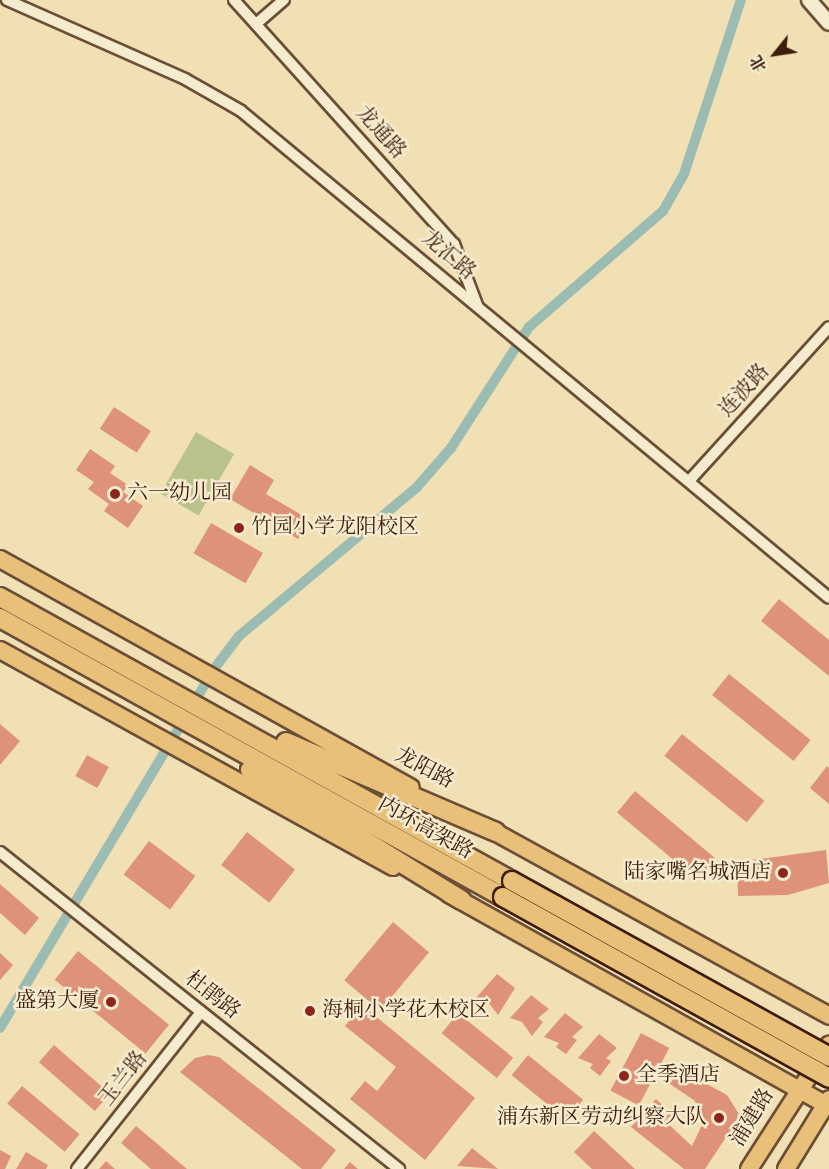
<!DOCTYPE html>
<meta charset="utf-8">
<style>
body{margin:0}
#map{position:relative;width:829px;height:1169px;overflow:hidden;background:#f0e0b3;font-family:Vollkorn,"Noto Serif SC",serif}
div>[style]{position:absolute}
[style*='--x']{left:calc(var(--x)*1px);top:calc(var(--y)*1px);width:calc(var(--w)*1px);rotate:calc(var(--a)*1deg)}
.green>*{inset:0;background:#bac28c;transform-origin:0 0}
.canal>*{height:10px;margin:-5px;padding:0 5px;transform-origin:5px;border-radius:5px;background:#9bbcb3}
.building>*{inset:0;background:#de9378;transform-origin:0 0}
.roads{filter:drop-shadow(2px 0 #6b4e36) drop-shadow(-2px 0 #6b4e36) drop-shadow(0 2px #6b4e36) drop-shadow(0 -2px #6b4e36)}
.minor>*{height:10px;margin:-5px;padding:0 5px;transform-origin:5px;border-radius:5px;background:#f5ebce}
.tertiary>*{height:14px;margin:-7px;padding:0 7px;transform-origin:7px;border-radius:7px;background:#f5ebce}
.primary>*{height:16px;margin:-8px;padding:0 8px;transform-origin:8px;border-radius:8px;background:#e8c07a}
.trunk>*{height:18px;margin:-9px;padding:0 9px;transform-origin:9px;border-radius:9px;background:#e8c07a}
.bridges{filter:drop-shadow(2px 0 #3f1d0d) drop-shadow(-2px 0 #3f1d0d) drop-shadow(0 2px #3f1d0d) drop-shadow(0 -2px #3f1d0d)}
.trunk-bridge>*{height:18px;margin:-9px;padding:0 9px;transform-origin:9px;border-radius:9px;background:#e8c07a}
.dots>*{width:16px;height:16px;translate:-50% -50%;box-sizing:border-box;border:3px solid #f5ebce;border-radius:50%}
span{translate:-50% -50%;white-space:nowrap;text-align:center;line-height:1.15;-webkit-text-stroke:5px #f5ebce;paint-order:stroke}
.street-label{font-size:21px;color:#3f1d0d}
.poi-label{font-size:21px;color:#3f1d0d}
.left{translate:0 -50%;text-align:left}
.right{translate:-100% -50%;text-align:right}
.north{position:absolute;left:745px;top:24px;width:60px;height:60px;-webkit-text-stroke:4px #f5ebce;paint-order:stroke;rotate:240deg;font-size:16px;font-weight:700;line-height:24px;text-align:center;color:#3f1d0d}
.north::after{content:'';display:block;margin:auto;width:21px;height:27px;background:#3f1d0d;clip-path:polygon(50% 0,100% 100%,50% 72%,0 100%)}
</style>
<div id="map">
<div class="green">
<i style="left:196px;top:432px;width:44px;height:71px;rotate:30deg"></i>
</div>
<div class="canal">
<i style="--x:0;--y:1028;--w:418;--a:-59.2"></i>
<i style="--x:214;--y:669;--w:41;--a:-52.9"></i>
<i style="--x:239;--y:636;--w:232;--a:-39.9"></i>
<i style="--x:417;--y:487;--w:52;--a:-48.9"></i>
<i style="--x:451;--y:448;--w:144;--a:-57.2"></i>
<i style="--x:529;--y:327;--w:177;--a:-40.9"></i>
<i style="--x:663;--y:211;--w:43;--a:-60.4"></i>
<i style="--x:684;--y:174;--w:183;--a:-71.9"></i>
</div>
<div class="building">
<i style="left:114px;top:407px;width:44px;height:26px;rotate:33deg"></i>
<i style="clip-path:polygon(90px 449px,115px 466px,110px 473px,128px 485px,123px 492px,143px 506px,128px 528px,104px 511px,109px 504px,88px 489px,94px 482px,76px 470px)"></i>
<i style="clip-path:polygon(250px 465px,274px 480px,266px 494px,310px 520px,298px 539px,230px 499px)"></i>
<i style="left:211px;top:523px;width:60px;height:35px;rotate:30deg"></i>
<i style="clip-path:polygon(779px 599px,829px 640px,829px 676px,761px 621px)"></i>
<i style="left:729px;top:674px;width:105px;height:27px;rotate:39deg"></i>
<i style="clip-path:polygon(0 724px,20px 741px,0 765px)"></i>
<i style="left:682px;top:734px;width:106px;height:28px;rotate:39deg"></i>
<i style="left:87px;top:755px;width:25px;height:24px;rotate:29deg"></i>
<i style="clip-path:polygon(827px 766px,829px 768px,829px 804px,810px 788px)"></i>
<i style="left:635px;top:791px;width:105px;height:28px;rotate:40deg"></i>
<i style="left:247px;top:832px;width:61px;height:42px;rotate:38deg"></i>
<i style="left:149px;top:841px;width:58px;height:42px;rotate:37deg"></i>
<i style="clip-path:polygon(826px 850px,829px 883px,788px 895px,738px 896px,737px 862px)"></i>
<i style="clip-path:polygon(0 884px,39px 918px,25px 935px,0 913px)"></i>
<i style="left:393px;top:922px;width:47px;height:76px;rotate:40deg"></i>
<i style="left:78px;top:951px;width:117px;height:37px;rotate:39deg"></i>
<i style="clip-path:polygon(0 953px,13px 965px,0 980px)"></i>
<i style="clip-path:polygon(497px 974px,515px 988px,498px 1015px,488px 1002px,476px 998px)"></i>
<i style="clip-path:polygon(531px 995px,549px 1009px,538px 1018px,543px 1022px,532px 1036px,522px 1022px,510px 1018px)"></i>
<i style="clip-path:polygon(362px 1005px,475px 1098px,425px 1160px,350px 1099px,365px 1081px,377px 1091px,396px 1067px,345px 1026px)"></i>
<i style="left:458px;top:1013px;width:71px;height:26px;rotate:39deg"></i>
<i style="clip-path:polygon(565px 1013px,583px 1027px,572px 1037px,577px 1040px,566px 1054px,556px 1047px,559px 1043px,544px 1037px)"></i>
<i style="left:641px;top:1033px;width:32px;height:65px;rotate:28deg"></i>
<i style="clip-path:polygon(599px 1034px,617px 1048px,606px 1058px,611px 1061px,600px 1076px,590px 1068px,593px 1064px,578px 1058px)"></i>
<i style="left:54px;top:1045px;width:74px;height:23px;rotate:41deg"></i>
<i style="clip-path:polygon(208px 1055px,219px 1057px,336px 1150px,321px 1169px,302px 1169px,180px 1072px,195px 1058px)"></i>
<i style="left:528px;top:1055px;width:71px;height:26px;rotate:39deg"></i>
<i style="clip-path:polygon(679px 1069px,727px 1095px,740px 1116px,705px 1169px,684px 1169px,631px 1127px,656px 1099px,672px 1114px,665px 1121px,692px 1146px,702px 1125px,695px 1101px,670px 1084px)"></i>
<i style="left:22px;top:1086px;width:75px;height:23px;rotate:40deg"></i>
<i style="clip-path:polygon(136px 1126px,187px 1169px,151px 1169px,121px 1143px)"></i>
<i style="clip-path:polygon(594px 1131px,635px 1169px,592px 1169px,574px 1152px)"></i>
<i style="clip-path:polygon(472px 1148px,498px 1169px,457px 1166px)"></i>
<i style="clip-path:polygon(0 1150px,11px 1156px,5px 1169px,0 1169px)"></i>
<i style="clip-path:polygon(26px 1152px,48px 1165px,46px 1169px,16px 1169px)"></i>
<i style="clip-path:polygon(106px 1161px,115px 1169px,99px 1169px)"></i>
<i style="clip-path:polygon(350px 1162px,358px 1169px,344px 1169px)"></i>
</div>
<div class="roads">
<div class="minor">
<i style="--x:7;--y:0;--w:195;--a:23.9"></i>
<i style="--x:185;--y:79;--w:64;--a:29.7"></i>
<i style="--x:241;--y:111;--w:763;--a:39.63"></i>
<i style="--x:234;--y:0;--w:329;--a:48"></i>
<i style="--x:454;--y:244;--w:65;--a:69.3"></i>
<i style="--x:256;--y:24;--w:37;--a:-41"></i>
<i style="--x:689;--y:481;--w:208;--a:-47.7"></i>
<i style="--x:0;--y:852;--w:510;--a:38.47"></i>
<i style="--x:77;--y:1169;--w:200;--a:-51.7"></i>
</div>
<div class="tertiary">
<i style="--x:809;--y:0;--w:30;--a:49"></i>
</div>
<div class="primary">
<i style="--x:0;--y:559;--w:470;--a:29.1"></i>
<i style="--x:0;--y:650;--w:449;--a:28.9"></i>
<i style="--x:484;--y:826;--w:394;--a:28.8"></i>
<i style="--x:449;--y:894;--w:435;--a:29.2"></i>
<i style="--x:749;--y:1169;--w:148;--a:-57.2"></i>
<i style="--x:786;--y:1169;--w:82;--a:-58.4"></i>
</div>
<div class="trunk">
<i style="--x:0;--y:597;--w:585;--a:29.02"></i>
<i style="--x:0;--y:618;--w:575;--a:29.02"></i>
<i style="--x:286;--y:742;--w:228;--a:23.2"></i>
<i style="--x:250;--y:770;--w:248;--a:31.6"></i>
</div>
</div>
<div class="bridges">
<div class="trunk-bridge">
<i style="--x:512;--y:881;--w:363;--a:29"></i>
<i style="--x:503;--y:897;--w:373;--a:29"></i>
</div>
</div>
<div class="dots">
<i style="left:115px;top:494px;background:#8f2418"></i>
<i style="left:239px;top:528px;background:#8f2418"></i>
<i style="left:783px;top:873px;background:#8f2418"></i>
<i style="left:111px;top:1002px;background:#8f2418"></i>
<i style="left:310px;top:1011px;background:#8f2418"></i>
<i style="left:624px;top:1076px;background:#8f2418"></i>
<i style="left:719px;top:1118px;background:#8f2418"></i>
</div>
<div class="street-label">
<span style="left:380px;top:133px;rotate:48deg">龙通路</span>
<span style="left:448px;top:256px;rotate:40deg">龙汇路</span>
<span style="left:745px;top:391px;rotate:-48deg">连波路</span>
<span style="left:424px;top:769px;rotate:28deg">龙阳路</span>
<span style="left:425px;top:829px;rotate:29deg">内环高架路</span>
<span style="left:212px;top:996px;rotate:38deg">杜鹃路</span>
<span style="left:124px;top:1079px;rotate:-52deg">玉兰路</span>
<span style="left:753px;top:1118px;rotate:-59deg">浦建路</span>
</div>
<div class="poi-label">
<span class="left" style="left:127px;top:494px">六一幼儿园</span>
<span class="left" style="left:251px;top:528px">竹园小学龙阳校区</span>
<span class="right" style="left:771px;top:873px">陆家嘴名城酒店</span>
<span class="right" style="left:99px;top:1002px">盛第大厦</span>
<span class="left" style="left:322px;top:1011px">海桐小学花木校区</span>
<span class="left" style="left:636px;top:1076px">全季酒店</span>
<span class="right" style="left:707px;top:1118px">浦东新区劳动纠察大队</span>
</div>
<div class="north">北</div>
</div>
